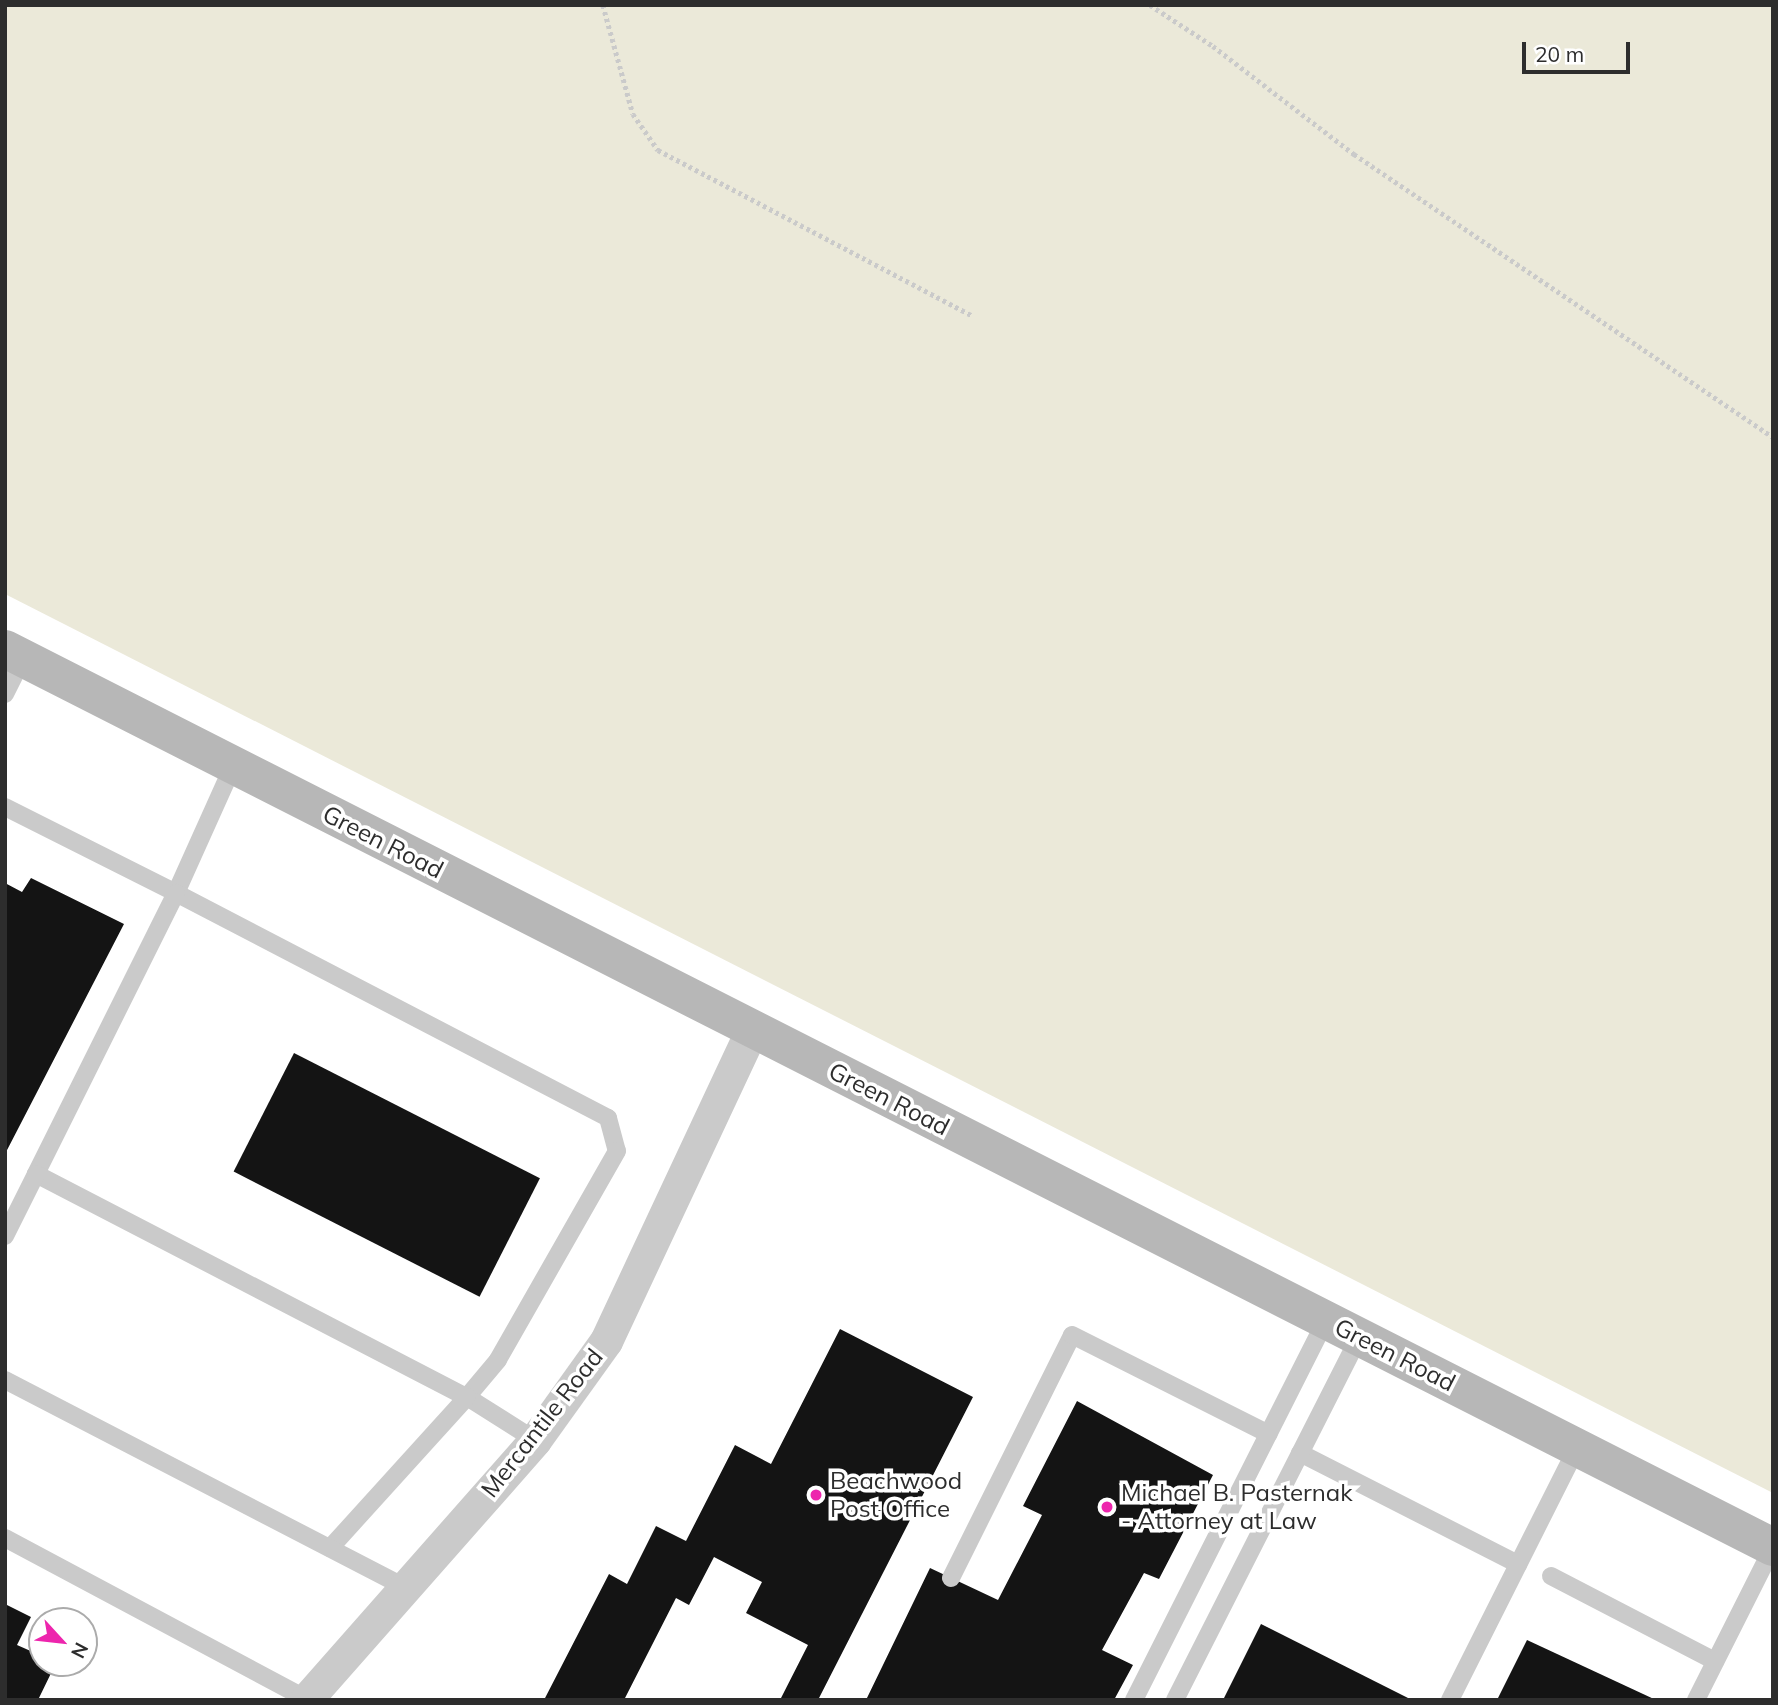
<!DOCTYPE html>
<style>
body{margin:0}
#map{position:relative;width:1778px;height:1705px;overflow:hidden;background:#fff;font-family:Mulish,sans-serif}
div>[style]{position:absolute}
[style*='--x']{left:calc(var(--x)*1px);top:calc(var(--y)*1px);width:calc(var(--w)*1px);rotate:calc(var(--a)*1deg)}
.green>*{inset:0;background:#ebe9d9}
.building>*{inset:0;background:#141414;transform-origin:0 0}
.path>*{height:4.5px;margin-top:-2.25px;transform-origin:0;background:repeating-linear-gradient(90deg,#cacaca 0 3.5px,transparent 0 7px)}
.lane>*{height:18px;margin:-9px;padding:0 9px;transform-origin:9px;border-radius:9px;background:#cacaca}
.street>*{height:33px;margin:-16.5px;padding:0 16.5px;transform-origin:16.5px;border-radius:16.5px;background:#cacaca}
.secondary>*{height:38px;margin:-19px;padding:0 19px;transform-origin:19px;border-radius:19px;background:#b7b7b7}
.dots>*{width:19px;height:19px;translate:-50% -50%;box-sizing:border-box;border:4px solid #fff;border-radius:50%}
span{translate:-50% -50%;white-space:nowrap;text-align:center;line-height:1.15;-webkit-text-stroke:7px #fff;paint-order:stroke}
.street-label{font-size:24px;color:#2d2d2d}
.poi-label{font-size:24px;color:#2d2d2d}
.left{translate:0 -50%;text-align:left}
.frame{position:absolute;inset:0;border:7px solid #2d2d2d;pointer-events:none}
.north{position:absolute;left:28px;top:1607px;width:70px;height:70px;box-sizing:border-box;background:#fff;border:2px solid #ababab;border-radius:50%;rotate:117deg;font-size:19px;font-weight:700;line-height:28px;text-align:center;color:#2d2d2d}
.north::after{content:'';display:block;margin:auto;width:24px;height:32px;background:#ed25ad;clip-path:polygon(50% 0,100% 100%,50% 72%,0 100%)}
.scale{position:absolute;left:1522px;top:42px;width:108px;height:32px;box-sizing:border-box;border:4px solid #2d2d2d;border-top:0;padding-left:9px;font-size:21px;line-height:24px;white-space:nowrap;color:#2d2d2d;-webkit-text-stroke:5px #fff;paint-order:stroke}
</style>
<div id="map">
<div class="green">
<i style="clip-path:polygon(5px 5px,1773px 5px,1773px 1493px,5px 594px)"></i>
</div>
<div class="building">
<i style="clip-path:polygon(31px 878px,124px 924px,5px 1154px,5px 883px,22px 892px)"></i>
<i style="left:294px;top:1053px;width:276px;height:133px;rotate:27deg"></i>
<i style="clip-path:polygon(840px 1329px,973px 1397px,818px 1700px,780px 1700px,808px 1645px,746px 1613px,762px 1582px,714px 1557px,689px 1605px,676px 1598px,624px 1700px,544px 1700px,609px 1574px,627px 1584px,656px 1526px,686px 1541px,735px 1445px,771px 1464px)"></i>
<i style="clip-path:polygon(1077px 1401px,1213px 1475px,1159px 1579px,1144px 1573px,1102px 1650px,1133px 1665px,1114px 1700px,866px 1700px,930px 1568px,998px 1600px,1042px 1515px,1023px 1506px)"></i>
<i style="clip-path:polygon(5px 1604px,31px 1617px,17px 1645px,42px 1656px,42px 1663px,56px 1663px,38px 1700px,5px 1700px)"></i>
<i style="clip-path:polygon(1261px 1624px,1412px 1700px,1223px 1700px)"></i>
<i style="clip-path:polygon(1527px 1640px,1656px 1700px,1497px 1700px)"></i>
</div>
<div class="path">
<i style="--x:603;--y:5;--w:113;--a:74.6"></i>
<i style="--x:633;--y:114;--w:44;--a:55.2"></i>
<i style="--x:658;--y:150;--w:354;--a:27.8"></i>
<i style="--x:1150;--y:5;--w:75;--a:33.1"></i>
<i style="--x:1213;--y:46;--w:178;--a:37.5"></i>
<i style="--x:1354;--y:154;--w:506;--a:34.04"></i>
</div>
<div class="lane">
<i style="--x:5;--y:694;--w:40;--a:-63.4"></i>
<i style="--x:233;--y:766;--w:139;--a:114.2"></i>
<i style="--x:176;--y:893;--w:487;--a:27.5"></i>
<i style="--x:608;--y:1118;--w:34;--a:75"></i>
<i style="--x:617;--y:1151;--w:241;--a:119.7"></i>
<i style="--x:498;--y:1360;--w:48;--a:130"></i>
<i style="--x:467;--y:1397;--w:80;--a:32.3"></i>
<i style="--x:5;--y:807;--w:191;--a:26.7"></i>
<i style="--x:176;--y:893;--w:314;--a:116.5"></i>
<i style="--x:36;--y:1174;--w:485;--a:27.4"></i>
<i style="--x:467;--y:1397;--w:204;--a:132.2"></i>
<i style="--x:5;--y:1236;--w:69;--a:-63.4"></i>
<i style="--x:5;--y:1380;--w:450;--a:27.4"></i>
<i style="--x:1300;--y:1453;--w:245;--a:27"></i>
<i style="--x:5;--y:1538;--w:344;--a:28.1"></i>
<i style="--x:1551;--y:1576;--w:185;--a:27.4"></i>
<i style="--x:951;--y:1578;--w:271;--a:-63.5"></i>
<i style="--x:1072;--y:1335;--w:220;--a:26.7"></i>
<i style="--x:1134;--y:1700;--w:426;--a:-63.2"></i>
<i style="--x:1175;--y:1700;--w:407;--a:-63.1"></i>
<i style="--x:1450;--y:1700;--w:283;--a:-63.3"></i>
<i style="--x:1696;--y:1700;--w:171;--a:-63.3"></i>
</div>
<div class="street">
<i style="--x:306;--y:1700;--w:346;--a:-48.6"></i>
<i style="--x:535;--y:1440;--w:122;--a:-54.4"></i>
<i style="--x:606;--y:1341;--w:344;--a:-64.9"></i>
</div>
<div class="secondary">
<i style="--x:5;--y:649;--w:1983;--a:26.93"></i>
</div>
<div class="dots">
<i style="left:816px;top:1495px;background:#ed25ad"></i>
<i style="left:1107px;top:1507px;background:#ed25ad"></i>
</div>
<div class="street-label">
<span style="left:383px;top:842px;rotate:27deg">Green Road</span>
<span style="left:889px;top:1099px;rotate:27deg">Green Road</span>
<span style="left:1395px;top:1355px;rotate:27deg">Green Road</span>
<span style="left:542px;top:1423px;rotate:-52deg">Mercantile Road</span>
</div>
<div class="poi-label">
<span class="left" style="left:830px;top:1495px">Beachwood<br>Post Office</span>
<span class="left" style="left:1121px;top:1507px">Michael B. Pasternak<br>- Attorney at Law</span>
</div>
<div class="frame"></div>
<div class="north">N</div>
<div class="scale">20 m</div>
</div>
